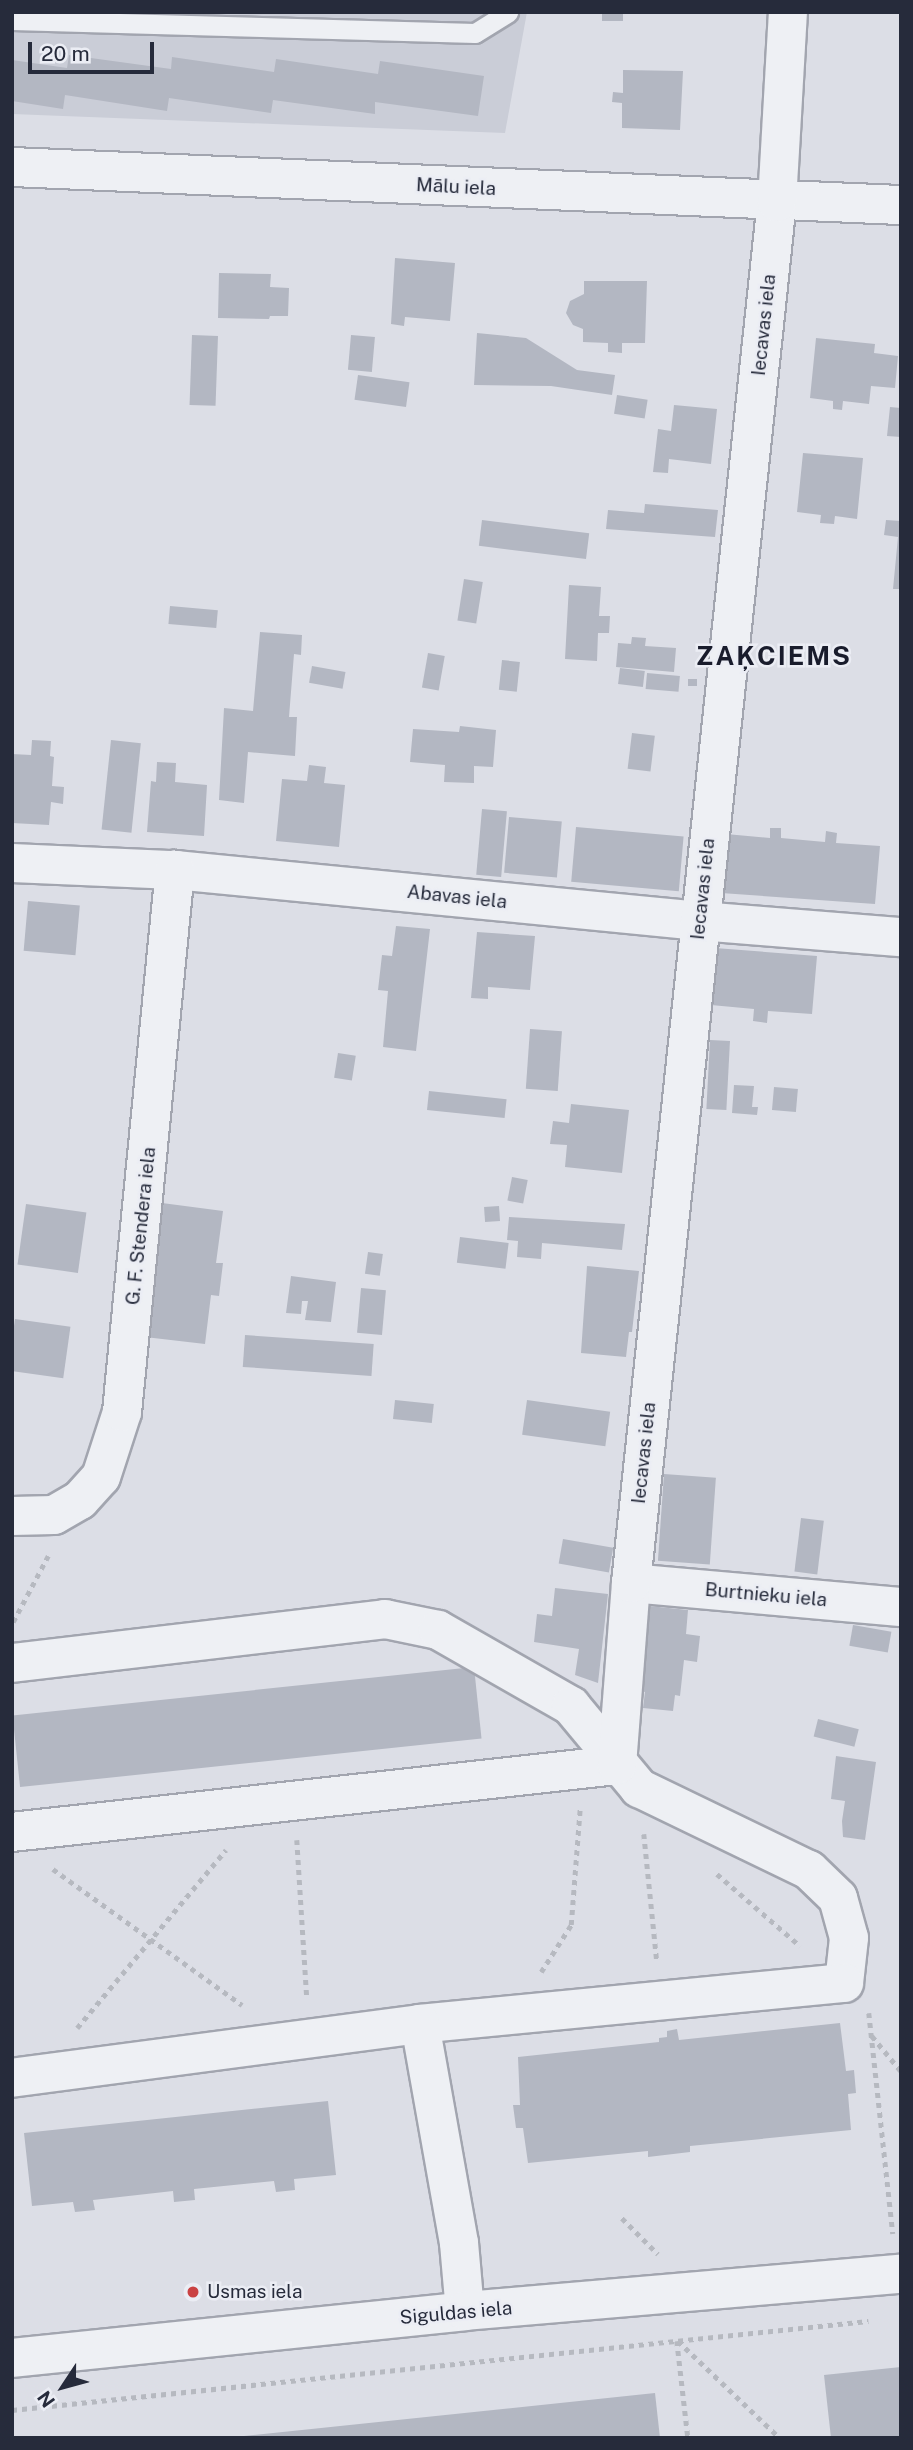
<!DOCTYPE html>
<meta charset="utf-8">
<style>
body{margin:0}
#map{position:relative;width:913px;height:2450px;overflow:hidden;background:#dcdee6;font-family:"Public Sans",sans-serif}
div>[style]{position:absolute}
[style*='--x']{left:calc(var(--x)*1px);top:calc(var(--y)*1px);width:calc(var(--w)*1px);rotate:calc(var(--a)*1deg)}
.built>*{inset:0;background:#cacdd7}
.building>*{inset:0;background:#b3b7c2;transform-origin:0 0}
.path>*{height:4.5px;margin-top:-2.25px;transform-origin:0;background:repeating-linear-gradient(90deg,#b6b9c0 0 5px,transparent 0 10px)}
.roads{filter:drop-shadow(2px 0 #a2a5af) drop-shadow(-2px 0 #a2a5af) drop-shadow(0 2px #a2a5af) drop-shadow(0 -2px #a2a5af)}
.service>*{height:19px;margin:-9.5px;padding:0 9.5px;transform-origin:9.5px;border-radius:9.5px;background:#eef0f4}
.minor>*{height:38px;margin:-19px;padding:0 19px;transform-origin:19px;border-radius:19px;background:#eef0f4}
.tertiary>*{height:38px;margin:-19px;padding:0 19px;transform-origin:19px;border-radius:19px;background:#eef0f4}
.dots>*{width:19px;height:19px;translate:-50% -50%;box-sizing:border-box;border:4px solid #ebedf4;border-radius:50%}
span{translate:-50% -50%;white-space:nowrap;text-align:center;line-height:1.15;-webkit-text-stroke:5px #ebedf4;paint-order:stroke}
.street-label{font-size:19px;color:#262b3b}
.poi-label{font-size:19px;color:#262b3b}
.left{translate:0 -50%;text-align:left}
.district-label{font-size:26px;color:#191c2c;font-weight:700;letter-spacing:2px}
.frame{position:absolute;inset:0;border:14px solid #262b3b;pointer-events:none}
.north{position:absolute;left:28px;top:2352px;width:70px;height:70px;-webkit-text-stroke:5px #ebedf4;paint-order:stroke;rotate:234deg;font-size:19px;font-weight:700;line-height:28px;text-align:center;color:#262b3b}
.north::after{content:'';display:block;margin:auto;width:24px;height:32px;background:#262b3b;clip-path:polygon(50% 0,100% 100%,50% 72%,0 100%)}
.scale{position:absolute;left:28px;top:42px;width:126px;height:32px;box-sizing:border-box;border:4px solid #262b3b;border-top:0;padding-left:9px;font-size:21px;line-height:24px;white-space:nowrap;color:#262b3b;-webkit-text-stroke:5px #ebedf4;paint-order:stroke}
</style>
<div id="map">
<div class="built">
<i style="clip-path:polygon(12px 12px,527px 12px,505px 133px,12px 114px)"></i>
</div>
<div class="building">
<i style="left:602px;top:12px;width:21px;height:9px"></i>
<i style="clip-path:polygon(69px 55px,171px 69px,172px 57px,274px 72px,276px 59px,378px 74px,380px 61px,484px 76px,478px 116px,375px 102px,375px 114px,273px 100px,271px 113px,169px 98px,167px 111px,65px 95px,63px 109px,12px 101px,12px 60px,67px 68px)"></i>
<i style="clip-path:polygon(623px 70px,683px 71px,680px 130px,622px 128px,622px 103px,612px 102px,613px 92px,623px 93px)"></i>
<i style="clip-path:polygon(395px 258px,455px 263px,450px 321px,405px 317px,404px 326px,391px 324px)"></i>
<i style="clip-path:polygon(219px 273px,271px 274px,270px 287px,289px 288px,288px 316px,270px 316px,269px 319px,218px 318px)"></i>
<i style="clip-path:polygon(584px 281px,647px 281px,645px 343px,622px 343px,622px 353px,608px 352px,608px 343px,583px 342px,583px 329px,573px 325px,566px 313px,570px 301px,584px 294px)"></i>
<i style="clip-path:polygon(477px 333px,526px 338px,577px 370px,615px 375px,612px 395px,551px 386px,474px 385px)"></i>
<i style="left:192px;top:335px;width:26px;height:70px;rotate:2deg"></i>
<i style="left:351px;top:335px;width:24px;height:35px;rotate:5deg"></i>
<i style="clip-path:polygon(816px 338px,875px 344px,874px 353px,898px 356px,895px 388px,871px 386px,869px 404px,843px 401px,842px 410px,833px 409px,833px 401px,810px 398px)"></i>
<i style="left:358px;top:375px;width:52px;height:25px;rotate:8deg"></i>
<i style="left:617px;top:395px;width:31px;height:19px;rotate:9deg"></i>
<i style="clip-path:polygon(674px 405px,717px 409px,711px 464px,669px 459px,668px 473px,653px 472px,658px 429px,671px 431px)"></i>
<i style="clip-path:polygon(890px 407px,901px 408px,901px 437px,887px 436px)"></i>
<i style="clip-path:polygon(803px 453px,863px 458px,857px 519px,835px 516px,834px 524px,820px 523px,821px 515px,797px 512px)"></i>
<i style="clip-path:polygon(645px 504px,718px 510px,715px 537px,606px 529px,608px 510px,644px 513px)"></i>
<i style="left:482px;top:520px;width:108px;height:26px;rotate:7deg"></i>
<i style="clip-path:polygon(886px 520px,901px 521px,901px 589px,893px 589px,898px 537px,884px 535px)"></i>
<i style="left:464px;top:579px;width:19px;height:42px;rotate:9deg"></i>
<i style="clip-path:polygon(569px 585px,601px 587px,599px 616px,610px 616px,609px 633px,598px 633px,597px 661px,565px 659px)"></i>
<i style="left:170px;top:606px;width:48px;height:18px;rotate:5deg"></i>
<i style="clip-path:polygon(260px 632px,302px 635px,301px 655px,294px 654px,289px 717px,297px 717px,295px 756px,248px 752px,244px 803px,219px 800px,224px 708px,253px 711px)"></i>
<i style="clip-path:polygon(632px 637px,646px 638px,645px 646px,676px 648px,674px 672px,616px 667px,618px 643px,631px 644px)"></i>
<i style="left:428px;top:653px;width:17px;height:35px;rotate:10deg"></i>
<i style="left:502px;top:660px;width:18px;height:30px;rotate:6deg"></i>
<i style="left:312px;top:666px;width:34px;height:17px;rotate:10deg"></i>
<i style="left:620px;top:668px;width:25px;height:16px;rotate:7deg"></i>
<i style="left:647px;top:673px;width:33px;height:16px;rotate:5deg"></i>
<i style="left:688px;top:679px;width:9px;height:7px"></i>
<i style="clip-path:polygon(460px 726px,496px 730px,493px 767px,474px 766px,474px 783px,444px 782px,445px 765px,410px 762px,413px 729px,459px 732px)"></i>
<i style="left:632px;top:733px;width:23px;height:36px;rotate:7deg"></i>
<i style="clip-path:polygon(32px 740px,51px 741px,50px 756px,54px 757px,52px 786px,64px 787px,63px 804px,51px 802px,49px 825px,12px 823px,12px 754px,31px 755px)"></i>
<i style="left:111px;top:740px;width:30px;height:90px;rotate:6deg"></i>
<i style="clip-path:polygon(157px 762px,176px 763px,175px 782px,207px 785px,204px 836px,147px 832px,151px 781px,156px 782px)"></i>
<i style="clip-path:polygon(309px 765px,326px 767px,324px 783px,345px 785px,339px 847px,276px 841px,282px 779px,307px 781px)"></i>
<i style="left:482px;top:809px;width:25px;height:66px;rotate:5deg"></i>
<i style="left:509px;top:817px;width:53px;height:56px;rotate:5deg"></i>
<i style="left:576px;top:827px;width:108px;height:55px;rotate:5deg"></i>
<i style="clip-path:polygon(770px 828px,781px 828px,781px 838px,825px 842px,826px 831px,837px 833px,836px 843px,880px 846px,875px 904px,721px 893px,726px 834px,770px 838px)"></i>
<i style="left:28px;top:901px;width:52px;height:50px;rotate:5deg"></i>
<i style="clip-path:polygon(396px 926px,430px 929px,416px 1051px,383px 1047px,388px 991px,378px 990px,382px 955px,392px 956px)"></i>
<i style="clip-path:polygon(477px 932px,535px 936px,530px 990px,488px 987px,488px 999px,471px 998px)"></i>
<i style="clip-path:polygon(715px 948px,817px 956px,812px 1014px,768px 1011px,767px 1023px,753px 1021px,754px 1009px,711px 1005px)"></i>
<i style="left:530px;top:1029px;width:32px;height:60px;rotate:4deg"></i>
<i style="left:710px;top:1040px;width:20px;height:69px;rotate:3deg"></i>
<i style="left:338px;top:1053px;width:18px;height:25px;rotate:9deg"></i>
<i style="clip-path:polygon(734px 1085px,754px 1086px,752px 1107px,758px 1107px,757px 1115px,732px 1113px)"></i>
<i style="left:774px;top:1087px;width:24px;height:23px;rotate:5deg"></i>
<i style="left:429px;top:1091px;width:78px;height:19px;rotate:6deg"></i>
<i style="clip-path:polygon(571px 1104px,629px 1110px,622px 1173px,565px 1167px,567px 1145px,550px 1144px,553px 1121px,569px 1123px)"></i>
<i style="left:512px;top:1177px;width:16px;height:24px;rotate:11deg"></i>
<i style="clip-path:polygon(162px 1203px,223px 1211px,216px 1263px,223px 1263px,219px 1296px,211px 1295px,205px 1344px,145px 1337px)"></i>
<i style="left:26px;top:1204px;width:61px;height:61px;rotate:8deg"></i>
<i style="left:499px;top:1206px;width:15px;height:15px;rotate:86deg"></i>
<i style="clip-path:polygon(509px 1217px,625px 1224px,622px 1250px,542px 1243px,541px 1259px,517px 1257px,518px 1241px,507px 1240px)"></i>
<i style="left:460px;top:1237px;width:49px;height:26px;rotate:7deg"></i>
<i style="left:368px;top:1252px;width:15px;height:22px;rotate:8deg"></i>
<i style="clip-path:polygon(587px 1266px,639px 1271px,632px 1332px,629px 1332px,626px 1357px,581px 1353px)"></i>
<i style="clip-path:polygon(291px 1276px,336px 1282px,331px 1322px,305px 1320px,308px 1301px,302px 1301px,301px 1314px,286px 1313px)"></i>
<i style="left:361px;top:1288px;width:25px;height:45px;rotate:5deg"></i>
<i style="left:15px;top:1319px;width:56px;height:52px;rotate:8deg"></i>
<i style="left:245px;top:1335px;width:129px;height:32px;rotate:4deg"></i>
<i style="left:395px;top:1400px;width:39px;height:19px;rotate:6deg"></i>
<i style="left:527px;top:1400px;width:84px;height:35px;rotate:8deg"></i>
<i style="left:664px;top:1474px;width:52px;height:87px;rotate:4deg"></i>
<i style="left:801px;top:1518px;width:23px;height:54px;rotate:7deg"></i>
<i style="left:563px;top:1539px;width:51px;height:25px;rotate:10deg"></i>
<i style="clip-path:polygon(555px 1588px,608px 1594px,598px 1683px,575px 1675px,579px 1649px,534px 1642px,537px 1614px,552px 1616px)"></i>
<i style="clip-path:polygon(649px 1606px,688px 1610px,686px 1634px,700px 1636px,697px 1662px,684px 1660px,680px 1696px,675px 1695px,673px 1711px,643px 1708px,645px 1692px,641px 1691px)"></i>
<i style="left:853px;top:1625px;width:39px;height:21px;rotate:10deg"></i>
<i style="left:474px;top:1667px;width:72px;height:464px;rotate:84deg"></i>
<i style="left:818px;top:1719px;width:42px;height:18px;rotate:14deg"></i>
<i style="clip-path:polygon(836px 1756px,876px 1762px,865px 1840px,843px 1837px,842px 1821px,845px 1801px,831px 1799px)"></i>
<i style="clip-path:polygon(840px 2023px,846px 2071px,854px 2070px,856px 2093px,848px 2094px,851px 2130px,690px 2146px,690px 2152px,648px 2157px,648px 2151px,528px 2163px,523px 2128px,516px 2128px,513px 2105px,520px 2105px,518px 2057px,659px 2042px,659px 2038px,667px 2037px,667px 2031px,677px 2029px,679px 2040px)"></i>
<i style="clip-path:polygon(328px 2101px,336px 2175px,294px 2179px,295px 2190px,276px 2192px,274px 2181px,194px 2189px,195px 2200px,174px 2202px,173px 2191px,93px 2200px,95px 2210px,75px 2212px,73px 2202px,32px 2206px,24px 2133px)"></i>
<i style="clip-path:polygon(901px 2367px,901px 2437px,831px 2438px,824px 2375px)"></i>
<i style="clip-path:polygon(655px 2393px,660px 2438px,244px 2438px,244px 2436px)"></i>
</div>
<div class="path">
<i style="--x:13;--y:1622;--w:75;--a:-62.1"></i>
<i style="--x:644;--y:1834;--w:128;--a:84.2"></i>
<i style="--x:297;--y:1840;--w:159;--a:86.4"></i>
<i style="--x:53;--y:1869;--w:233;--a:35.7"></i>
<i style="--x:717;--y:1874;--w:110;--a:40.9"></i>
<i style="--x:541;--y:1972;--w:56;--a:-57.4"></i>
<i style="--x:571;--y:1925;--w:117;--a:-85.6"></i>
<i style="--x:869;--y:2013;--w:222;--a:83.8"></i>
<i style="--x:77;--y:2028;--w:232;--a:-50.1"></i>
<i style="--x:872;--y:2036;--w:45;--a:50.4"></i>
<i style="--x:622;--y:2218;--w:51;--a:45"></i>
<i style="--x:677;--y:2341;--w:98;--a:83.5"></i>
<i style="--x:678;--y:2341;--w:141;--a:43.6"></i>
<i style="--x:12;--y:2410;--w:861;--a:-5.94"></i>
</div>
<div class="roads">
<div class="service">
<i style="--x:12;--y:20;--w:463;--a:1.6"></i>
<i style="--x:475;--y:33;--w:39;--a:-32"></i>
</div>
<div class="minor">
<i style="--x:12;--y:167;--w:890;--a:2.45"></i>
<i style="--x:12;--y:863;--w:163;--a:2.5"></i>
<i style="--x:175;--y:870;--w:527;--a:5.55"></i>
<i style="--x:700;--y:921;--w:202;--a:4.6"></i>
<i style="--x:12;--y:1516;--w:42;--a:-1.4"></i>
<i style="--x:54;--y:1515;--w:30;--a:-30"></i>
<i style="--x:80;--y:1500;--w:31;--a:-48"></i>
<i style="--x:101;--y:1477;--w:68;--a:-72.1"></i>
<i style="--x:122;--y:1412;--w:545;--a:-84.42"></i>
<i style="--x:631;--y:1583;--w:271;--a:5.1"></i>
<i style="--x:12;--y:1663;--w:376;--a:-6.7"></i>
<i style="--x:385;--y:1619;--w:54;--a:11.7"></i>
<i style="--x:438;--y:1630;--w:153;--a:29.7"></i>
<i style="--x:571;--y:1706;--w:107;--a:50.3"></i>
<i style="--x:639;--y:1788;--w:189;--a:25.8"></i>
<i style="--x:809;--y:1870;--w:40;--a:44"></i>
<i style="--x:838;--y:1898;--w:41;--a:74.6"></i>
<i style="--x:849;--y:1938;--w:45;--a:96.3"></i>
<i style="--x:844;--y:1983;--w:426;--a:174.5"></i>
<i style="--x:420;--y:2024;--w:412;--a:172.5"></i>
<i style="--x:12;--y:1832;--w:609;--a:-6.32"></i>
<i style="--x:617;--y:1765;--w:183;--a:-85.6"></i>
<i style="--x:631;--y:1583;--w:1389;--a:-83.97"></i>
<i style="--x:777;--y:202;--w:190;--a:-86.7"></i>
<i style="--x:420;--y:2024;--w:222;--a:79.9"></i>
<i style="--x:459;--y:2243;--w:68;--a:85"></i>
</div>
<div class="tertiary">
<i style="--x:12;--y:2358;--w:455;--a:-5.9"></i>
<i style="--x:465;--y:2311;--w:438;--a:-4.9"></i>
</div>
</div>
<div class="dots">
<i style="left:193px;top:2292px;background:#ca4243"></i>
</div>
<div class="street-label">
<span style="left:456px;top:187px;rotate:3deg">Mālu iela</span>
<span style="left:764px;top:325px;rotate:-84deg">Iecavas iela</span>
<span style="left:703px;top:889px;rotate:-84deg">Iecavas iela</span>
<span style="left:457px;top:897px;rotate:6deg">Abavas iela</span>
<span style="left:141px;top:1226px;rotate:-84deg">G. F. Stendera iela</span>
<span style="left:644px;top:1453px;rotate:-84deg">Iecavas iela</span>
<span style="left:766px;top:1595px;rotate:5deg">Burtnieku iela</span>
<span style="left:456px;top:2313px;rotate:-5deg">Siguldas iela</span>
</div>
<div class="poi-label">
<span class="left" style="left:207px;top:2292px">Usmas iela</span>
</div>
<div class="district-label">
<span style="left:774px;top:656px">ZAĶCIEMS</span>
</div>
<div class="frame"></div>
<div class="north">N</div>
<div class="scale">20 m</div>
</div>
